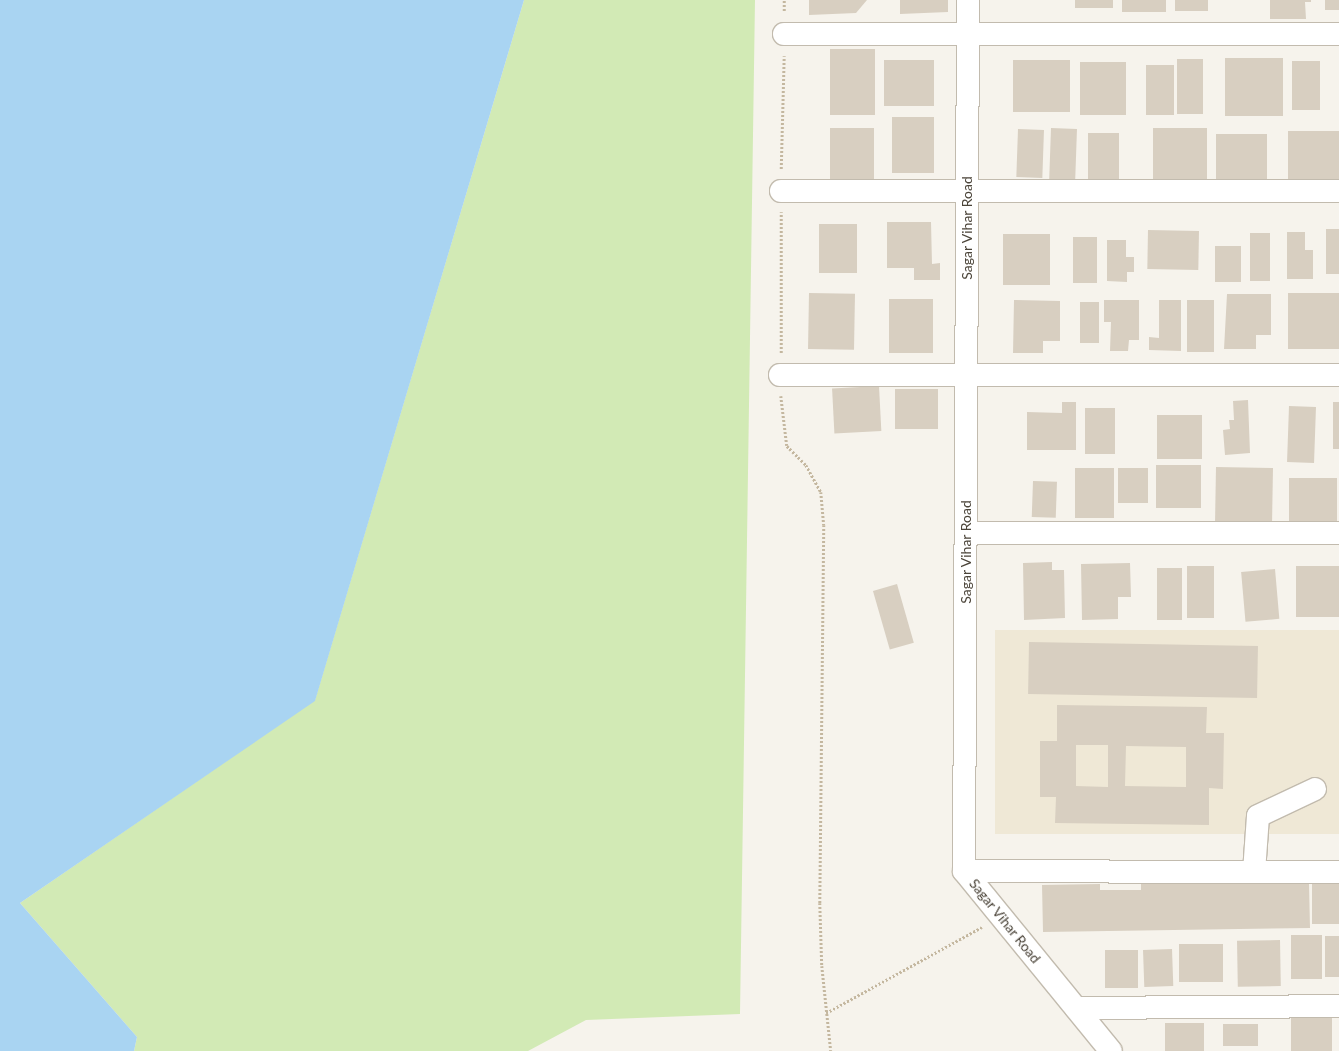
<!DOCTYPE html>
<style>
body{margin:0}
#map{position:relative;width:1339px;height:1051px;overflow:hidden;background:#f6f3ec;font-family:Lato,sans-serif}
div>[style]{position:absolute}
[style*='--x']{left:calc(var(--x)*1px);top:calc(var(--y)*1px);width:calc(var(--w)*1px);rotate:calc(var(--a)*1deg)}
.education>*{inset:0;background:#efe8d6;transform-origin:0 0}
.green>*{inset:0;background:#d2eab5}
.water>*{inset:0;background:#a9d4f2}
.building>*{inset:0;background:#d8cfc1;transform-origin:0 0}
.path>*{height:2.5px;margin-top:-1.25px;transform-origin:0;background:repeating-linear-gradient(90deg,#c4b79f 0 2px,transparent 0 4px)}
.roads{filter:drop-shadow(1px 0 #c2bbae) drop-shadow(-1px 0 #c2bbae) drop-shadow(0 1px #c2bbae) drop-shadow(0 -1px #c2bbae)}
.minor>*{height:22px;margin:-11px;padding:0 11px;transform-origin:11px;border-radius:11px;background:#fff}
span{translate:-50% -50%;white-space:nowrap;text-align:center;line-height:1.15;-webkit-text-stroke:3px #fff;paint-order:stroke}
.street-label{font-size:14px;color:#4b4439}
</style>
<div id="map">
<div class="education">
<i style="left:995px;top:630px;width:344px;height:204px"></i>
</div>
<div class="green">
<i style="clip-path:polygon(524px 0,755px 0,740px 1014px,586px 1020px,528px 1051px,134px 1051px,137px 1037px,20px 903px,315px 700px)"></i>
</div>
<div class="water">
<i style="clip-path:polygon(0 0,524px 0,315px 701px,20px 903px,137px 1037px,134px 1051px,0 1051px)"></i>
</div>
<div class="building">
<i style="clip-path:polygon(809px 0,867px 0,856px 13px,809px 15px)"></i>
<i style="clip-path:polygon(900px 0,948px 0,948px 12px,900px 14px)"></i>
<i style="left:1075px;top:0;width:38px;height:8px"></i>
<i style="left:1122px;top:0;width:44px;height:12px"></i>
<i style="left:1175px;top:0;width:33px;height:11px"></i>
<i style="clip-path:polygon(1270px 0,1311px 0,1311px 2px,1305px 2px,1306px 19px,1270px 19px)"></i>
<i style="left:1325px;top:0;width:14px;height:10px"></i>
<i style="left:830px;top:49px;width:45px;height:66px"></i>
<i style="left:1283px;top:58px;width:58px;height:58px;rotate:90deg"></i>
<i style="left:1177px;top:59px;width:26px;height:55px"></i>
<i style="left:934px;top:60px;width:46px;height:50px;rotate:90deg"></i>
<i style="left:1013px;top:60px;width:57px;height:52px"></i>
<i style="left:1292px;top:61px;width:28px;height:49px"></i>
<i style="left:1080px;top:62px;width:46px;height:53px"></i>
<i style="left:1146px;top:65px;width:28px;height:50px"></i>
<i style="left:892px;top:117px;width:42px;height:56px"></i>
<i style="left:874px;top:128px;width:53px;height:44px;rotate:90deg"></i>
<i style="left:1051px;top:128px;width:26px;height:51px;rotate:2deg"></i>
<i style="left:1153px;top:128px;width:54px;height:57px"></i>
<i style="left:1018px;top:129px;width:26px;height:48px;rotate:2deg"></i>
<i style="left:1288px;top:131px;width:51px;height:52px"></i>
<i style="left:1088px;top:133px;width:31px;height:49px"></i>
<i style="left:1267px;top:134px;width:46px;height:51px;rotate:90deg"></i>
<i style="clip-path:polygon(887px 222px,931px 222px,932px 264px,940px 263px,940px 280px,914px 280px,914px 268px,887px 268px)"></i>
<i style="left:819px;top:224px;width:38px;height:49px"></i>
<i style="left:1326px;top:229px;width:13px;height:45px"></i>
<i style="left:1148px;top:230px;width:51px;height:39px;rotate:1deg"></i>
<i style="clip-path:polygon(1287px 232px,1305px 232px,1305px 250px,1313px 250px,1313px 279px,1287px 279px)"></i>
<i style="left:1250px;top:233px;width:20px;height:48px"></i>
<i style="left:1003px;top:234px;width:47px;height:51px"></i>
<i style="left:1073px;top:237px;width:24px;height:46px"></i>
<i style="clip-path:polygon(1107px 240px,1126px 240px,1126px 257px,1134px 257px,1134px 272px,1127px 272px,1127px 282px,1107px 281px)"></i>
<i style="left:1215px;top:246px;width:26px;height:36px"></i>
<i style="left:809px;top:293px;width:46px;height:56px;rotate:1deg"></i>
<i style="left:1288px;top:293px;width:51px;height:56px"></i>
<i style="clip-path:polygon(1227px 294px,1271px 294px,1271px 335px,1256px 335px,1256px 349px,1224px 349px)"></i>
<i style="left:889px;top:299px;width:44px;height:54px"></i>
<i style="clip-path:polygon(1014px 300px,1060px 301px,1060px 341px,1043px 341px,1043px 353px,1013px 353px)"></i>
<i style="clip-path:polygon(1104px 300px,1139px 300px,1139px 340px,1129px 340px,1128px 351px,1110px 351px,1111px 322px,1104px 322px)"></i>
<i style="clip-path:polygon(1159px 300px,1181px 300px,1181px 351px,1149px 350px,1149px 337px,1159px 338px)"></i>
<i style="left:1187px;top:300px;width:27px;height:52px"></i>
<i style="left:1080px;top:302px;width:19px;height:41px"></i>
<i style="left:879px;top:386px;width:45px;height:47px;rotate:87deg"></i>
<i style="left:938px;top:389px;width:40px;height:43px;rotate:90deg"></i>
<i style="clip-path:polygon(1248px 400px,1250px 453px,1225px 455px,1223px 430px,1230px 429px,1229px 420px,1234px 420px,1233px 401px)"></i>
<i style="clip-path:polygon(1062px 402px,1076px 402px,1076px 450px,1027px 450px,1027px 412px,1062px 413px)"></i>
<i style="left:1333px;top:402px;width:6px;height:47px"></i>
<i style="left:1289px;top:406px;width:27px;height:56px;rotate:2deg"></i>
<i style="left:1085px;top:408px;width:30px;height:46px"></i>
<i style="left:1157px;top:415px;width:45px;height:44px"></i>
<i style="left:1156px;top:465px;width:45px;height:43px"></i>
<i style="left:1216px;top:467px;width:57px;height:57px;rotate:1deg"></i>
<i style="left:1075px;top:468px;width:39px;height:50px"></i>
<i style="left:1118px;top:468px;width:30px;height:35px"></i>
<i style="left:1289px;top:478px;width:48px;height:51px"></i>
<i style="left:1033px;top:481px;width:24px;height:36px;rotate:2deg"></i>
<i style="clip-path:polygon(1052px 562px,1052px 570px,1064px 570px,1065px 618px,1024px 620px,1023px 563px)"></i>
<i style="clip-path:polygon(1130px 563px,1131px 597px,1118px 597px,1118px 619px,1082px 620px,1081px 564px)"></i>
<i style="left:1187px;top:566px;width:27px;height:52px"></i>
<i style="left:1296px;top:566px;width:43px;height:51px"></i>
<i style="left:1157px;top:568px;width:25px;height:52px"></i>
<i style="left:1275px;top:569px;width:50px;height:34px;rotate:85deg"></i>
<i style="left:897px;top:584px;width:61px;height:25px;rotate:74deg"></i>
<i style="left:1029px;top:642px;width:229px;height:52px;rotate:1deg"></i>
<i style="clip-path:polygon(evenodd,1057px 705px,1207px 707px,1206px 733px,1224px 733px,1223px 789px,1209px 788px,1209px 825px,1055px 823px,1056px 797px,1040px 797px,1040px 741px,1057px 741px,1057px 705px,1076px 745px,1108px 745px,1108px 787px,1076px 786px,1076px 745px,1057px 705px,1126px 746px,1186px 747px,1186px 787px,1125px 786px,1126px 746px)"></i>
<i style="clip-path:polygon(1248px 879px,1248px 884px,1309px 883px,1310px 928px,1043px 932px,1042px 885px,1100px 884px,1100px 890px,1141px 890px,1141px 881px)"></i>
<i style="left:1312px;top:883px;width:27px;height:41px"></i>
<i style="left:1322px;top:935px;width:44px;height:31px;rotate:90deg"></i>
<i style="left:1325px;top:936px;width:14px;height:41px"></i>
<i style="left:1280px;top:940px;width:46px;height:43px;rotate:89deg"></i>
<i style="left:1179px;top:944px;width:44px;height:38px"></i>
<i style="left:1172px;top:949px;width:37px;height:29px;rotate:88deg"></i>
<i style="left:1138px;top:950px;width:38px;height:33px;rotate:90deg"></i>
<i style="left:1291px;top:1018px;width:41px;height:33px"></i>
<i style="left:1165px;top:1023px;width:39px;height:28px"></i>
<i style="left:1258px;top:1024px;width:22px;height:35px;rotate:90deg"></i>
</div>
<div class="path">
<i style="--x:784;--y:11;--w:11;--a:-90"></i>
<i style="--x:781;--y:169;--w:113;--a:-88.5"></i>
<i style="--x:781;--y:353;--w:141;--a:-90"></i>
<i style="--x:781;--y:396;--w:50;--a:83.2"></i>
<i style="--x:787;--y:446;--w:27;--a:45"></i>
<i style="--x:806;--y:465;--w:31;--a:61"></i>
<i style="--x:821;--y:492;--w:33;--a:85"></i>
<i style="--x:824;--y:525;--w:378;--a:90.6"></i>
<i style="--x:820;--y:903;--w:63;--a:88.2"></i>
<i style="--x:822;--y:966;--w:85;--a:84"></i>
<i style="--x:826;--y:1013;--w:178;--a:-28.9"></i>
</div>
<div class="roads">
<div class="minor">
<i style="--x:968;--y:0;--w:871;--a:90.26"></i>
<i style="--x:964;--y:871;--w:232;--a:50.8"></i>
<i style="--x:784;--y:34;--w:555;--a:0"></i>
<i style="--x:781;--y:191;--w:558;--a:0"></i>
<i style="--x:780;--y:375;--w:559;--a:0"></i>
<i style="--x:966;--y:533;--w:373;--a:0"></i>
<i style="--x:964;--y:871;--w:375;--a:0.2"></i>
<i style="--x:1254;--y:872;--w:56;--a:-85.9"></i>
<i style="--x:1258;--y:816;--w:63;--a:-25.3"></i>
<i style="--x:1076;--y:1008;--w:263;--a:-0.4"></i>
</div>
</div>
<div class="street-label">
<span style="left:967px;top:228px;rotate:-90deg">Sagar Vihar Road</span>
<span style="left:966px;top:552px;rotate:-90deg">Sagar Vihar Road</span>
<span style="left:1005px;top:921px;rotate:51deg">Sagar Vihar Road</span>
</div>
</div>
